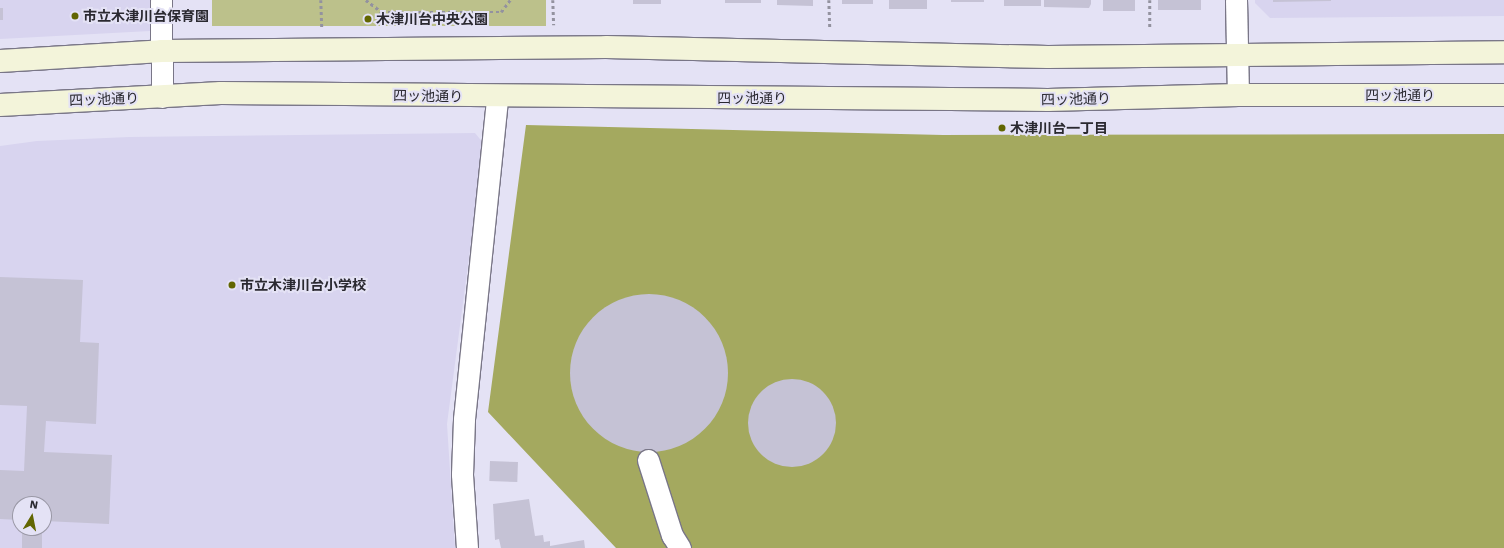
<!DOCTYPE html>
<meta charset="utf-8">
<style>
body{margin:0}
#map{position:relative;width:1504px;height:548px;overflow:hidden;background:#e4e2f5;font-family:"Work Sans","Noto Sans JP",sans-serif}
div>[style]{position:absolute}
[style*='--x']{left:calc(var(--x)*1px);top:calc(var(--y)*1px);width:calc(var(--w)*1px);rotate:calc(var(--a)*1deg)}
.built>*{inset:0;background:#d8d4ef}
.green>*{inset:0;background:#bcc18b;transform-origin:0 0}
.forest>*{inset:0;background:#a4a95f}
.building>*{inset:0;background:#c5c2d5;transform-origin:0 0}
.round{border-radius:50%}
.path>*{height:2.5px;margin-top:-1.25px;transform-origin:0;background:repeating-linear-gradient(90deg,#93929f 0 3px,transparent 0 6px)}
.roads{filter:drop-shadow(1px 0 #797687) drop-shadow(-1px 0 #797687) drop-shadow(0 1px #797687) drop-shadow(0 -1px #797687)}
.minor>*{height:21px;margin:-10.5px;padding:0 10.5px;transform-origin:10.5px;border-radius:10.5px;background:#fff}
.secondary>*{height:22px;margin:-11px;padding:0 11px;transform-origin:11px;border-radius:11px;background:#f3f4da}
.dots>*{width:11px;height:11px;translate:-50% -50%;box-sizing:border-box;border:2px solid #e4e2f5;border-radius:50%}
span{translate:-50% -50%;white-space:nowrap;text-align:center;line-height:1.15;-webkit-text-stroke:4px #e4e2f5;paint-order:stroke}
.poi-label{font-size:14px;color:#2a2930;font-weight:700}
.left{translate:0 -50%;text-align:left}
.street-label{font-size:14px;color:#2a2930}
.north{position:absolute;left:12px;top:496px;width:40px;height:40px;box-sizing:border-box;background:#e4e2f5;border:1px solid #9a98a6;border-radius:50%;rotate:10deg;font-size:11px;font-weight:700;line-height:16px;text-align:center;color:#2a2930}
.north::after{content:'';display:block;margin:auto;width:14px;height:18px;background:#626601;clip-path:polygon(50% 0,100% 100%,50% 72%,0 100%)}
</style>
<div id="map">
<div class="built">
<i style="clip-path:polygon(0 0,150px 0,150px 31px,0 39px)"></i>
<i style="clip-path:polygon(1255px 0,1504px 0,1504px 16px,1270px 18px,1255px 3px)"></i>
<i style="clip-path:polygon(evenodd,475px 133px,484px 144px,447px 424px,455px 548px,0 548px,0 146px,37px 141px,129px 137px,475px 133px,20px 504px,44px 504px,44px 528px,20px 528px,20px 504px)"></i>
</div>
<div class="green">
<i style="left:212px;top:0;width:334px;height:26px"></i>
</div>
<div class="forest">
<i style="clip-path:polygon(526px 125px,943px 135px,1504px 134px,1504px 548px,616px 548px,488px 412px)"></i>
</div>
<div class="building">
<i style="left:633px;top:0;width:28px;height:4px"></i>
<i style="left:725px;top:0;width:36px;height:3px"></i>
<i style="clip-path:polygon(777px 0,813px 0,813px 6px,777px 5px)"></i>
<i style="left:842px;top:0;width:31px;height:4px"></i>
<i style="left:889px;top:0;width:38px;height:9px"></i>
<i style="left:951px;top:0;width:33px;height:2px"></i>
<i style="left:1004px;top:0;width:37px;height:6px"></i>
<i style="clip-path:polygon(1044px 0,1091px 0,1091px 4px,1089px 8px,1044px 7px)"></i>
<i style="left:1103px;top:0;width:32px;height:11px"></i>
<i style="left:1158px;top:0;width:43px;height:10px"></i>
<i style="clip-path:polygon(1273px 0,1331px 0,1331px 1px,1273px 2px)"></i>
<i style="left:0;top:8px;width:3px;height:12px"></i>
<i style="clip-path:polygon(0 277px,83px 280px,80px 342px,99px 343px,96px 424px,46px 421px,44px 452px,112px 455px,109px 524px,44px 521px,44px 504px,20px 504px,20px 520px,0 519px,0 470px,24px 471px,27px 406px,0 405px)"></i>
<i class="round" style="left:570px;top:294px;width:158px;height:158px"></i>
<i class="round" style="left:748px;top:379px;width:88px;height:88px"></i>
<i style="left:490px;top:461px;width:28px;height:20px;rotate:2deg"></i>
<i style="clip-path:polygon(529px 499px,535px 536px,543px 535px,544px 542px,550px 541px,550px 546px,584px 540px,585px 548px,501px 548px,499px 539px,495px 540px,493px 504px)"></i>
<i style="left:22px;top:528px;width:20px;height:20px"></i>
</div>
<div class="path">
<i style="--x:321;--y:0;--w:27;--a:88"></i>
<i style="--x:366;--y:0;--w:20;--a:37"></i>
<i style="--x:382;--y:12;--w:119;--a:0"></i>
<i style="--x:501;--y:12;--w:15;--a:-53"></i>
<i style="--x:553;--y:0;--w:25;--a:88"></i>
<i style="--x:829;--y:0;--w:29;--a:88"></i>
<i style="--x:1150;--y:0;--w:29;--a:90"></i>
</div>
<div class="roads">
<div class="minor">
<i style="--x:161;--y:0;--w:97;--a:89.4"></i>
<i style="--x:1236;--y:0;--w:95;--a:88.8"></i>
<i style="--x:648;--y:460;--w:79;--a:72.3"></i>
<i style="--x:672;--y:535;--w:15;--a:58"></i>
<i style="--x:467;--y:548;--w:74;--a:-93.9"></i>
<i style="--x:462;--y:474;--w:55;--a:-87.9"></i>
<i style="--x:464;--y:419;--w:324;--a:-84.1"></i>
</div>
<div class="secondary">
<i style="--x:0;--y:61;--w:162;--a:-3.5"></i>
<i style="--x:162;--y:51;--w:444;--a:-0.5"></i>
<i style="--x:606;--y:47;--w:442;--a:1.3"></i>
<i style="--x:1048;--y:57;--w:456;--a:-0.6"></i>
<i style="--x:0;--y:105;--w:221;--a:-3.1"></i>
<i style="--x:221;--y:93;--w:827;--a:0.48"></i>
<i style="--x:1048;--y:100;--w:190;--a:-1.5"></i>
<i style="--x:1238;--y:95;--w:266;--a:0"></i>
</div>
</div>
<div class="dots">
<i style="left:75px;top:16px;background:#626601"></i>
<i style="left:368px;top:19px;background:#626601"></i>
<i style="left:1002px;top:128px;background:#626601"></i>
<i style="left:232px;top:285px;background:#626601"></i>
</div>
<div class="poi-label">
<span class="left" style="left:83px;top:16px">市立木津川台保育園</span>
<span class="left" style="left:376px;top:19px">木津川台中央公園</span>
<span class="left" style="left:1010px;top:128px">木津川台一丁目</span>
<span class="left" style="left:240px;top:285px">市立木津川台小学校</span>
</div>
<div class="street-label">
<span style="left:1400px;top:95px">四ッ池通り</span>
<span style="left:428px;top:96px;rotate:1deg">四ッ池通り</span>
<span style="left:752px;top:98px">四ッ池通り</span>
<span style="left:104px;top:99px;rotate:-2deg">四ッ池通り</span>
<span style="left:1076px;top:99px;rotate:-1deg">四ッ池通り</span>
</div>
<div class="north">N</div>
</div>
